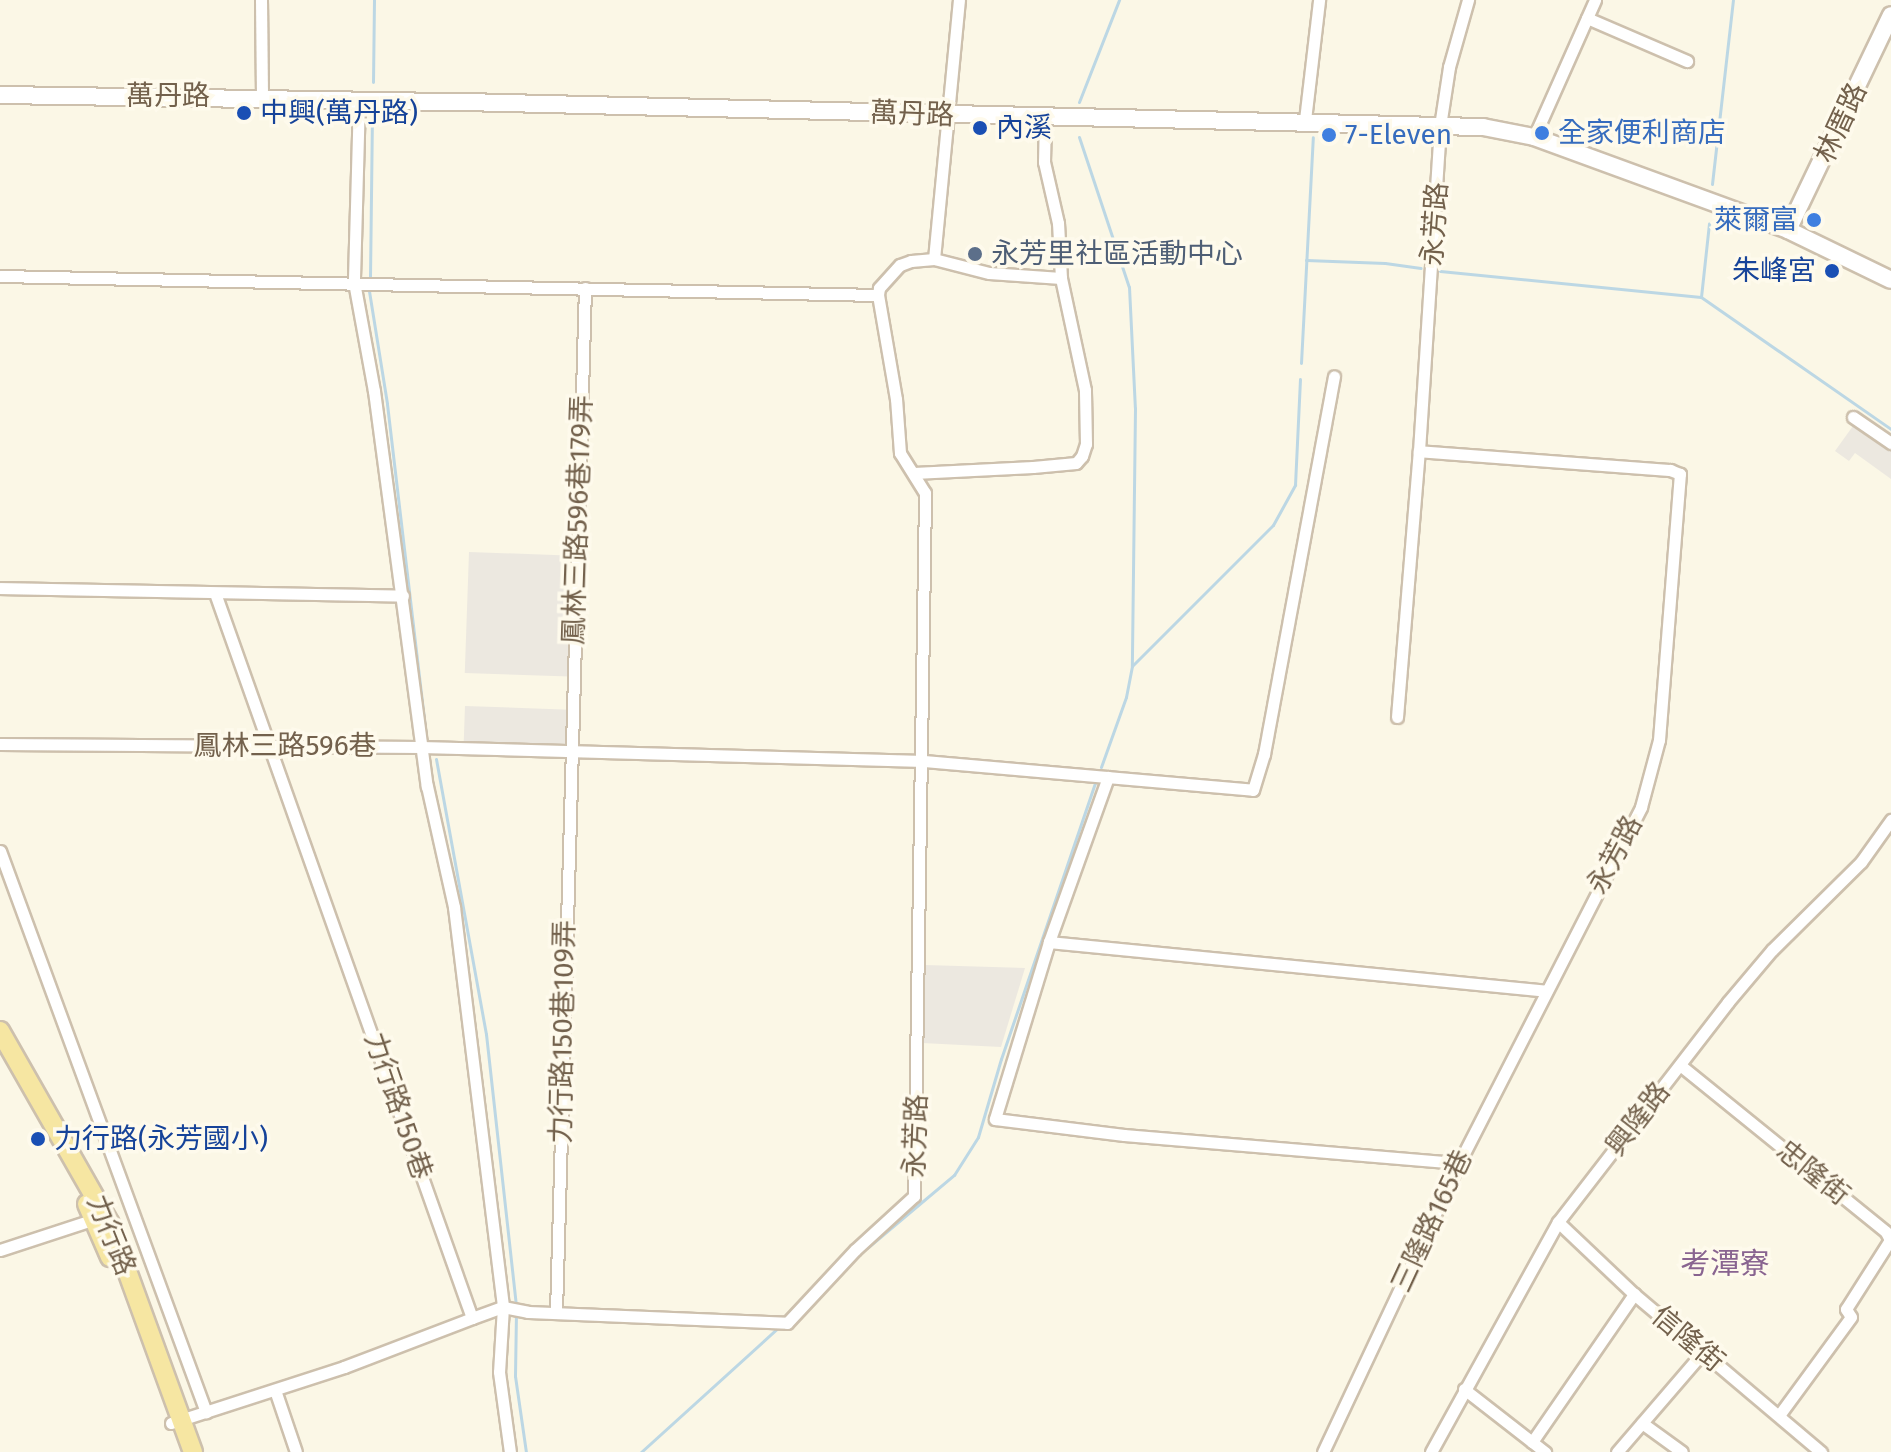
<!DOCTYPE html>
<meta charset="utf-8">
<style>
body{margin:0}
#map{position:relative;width:1891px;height:1452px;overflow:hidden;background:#fbf7e6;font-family:"Fira Sans","Noto Sans TC",sans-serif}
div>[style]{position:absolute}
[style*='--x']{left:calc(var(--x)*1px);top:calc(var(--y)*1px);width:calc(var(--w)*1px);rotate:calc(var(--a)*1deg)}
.industrial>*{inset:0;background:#ece8e0;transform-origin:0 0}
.stream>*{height:3px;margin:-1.5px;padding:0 1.5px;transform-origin:1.5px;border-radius:1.5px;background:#bcd7e4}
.roads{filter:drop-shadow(2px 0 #cdc0ad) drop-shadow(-2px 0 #cdc0ad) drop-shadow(0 2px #cdc0ad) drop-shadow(0 -2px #cdc0ad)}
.street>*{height:11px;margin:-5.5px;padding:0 5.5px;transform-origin:5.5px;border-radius:5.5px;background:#fff}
.secondary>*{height:16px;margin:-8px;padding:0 8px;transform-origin:8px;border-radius:8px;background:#fff}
.primary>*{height:18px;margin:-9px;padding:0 9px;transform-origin:9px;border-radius:9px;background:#f6e6a2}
.dots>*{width:22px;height:22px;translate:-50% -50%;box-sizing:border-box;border:4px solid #fefaec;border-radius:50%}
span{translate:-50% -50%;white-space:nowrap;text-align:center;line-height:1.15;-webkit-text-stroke:7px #fefaec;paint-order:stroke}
.street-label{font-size:28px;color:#73614c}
.transit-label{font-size:28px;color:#164399}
.left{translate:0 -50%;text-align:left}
.right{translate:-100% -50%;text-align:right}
.shop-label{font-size:28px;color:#366cbe}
.service-label{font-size:28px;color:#4e5e75}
.neighbourhood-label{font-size:30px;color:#896490}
</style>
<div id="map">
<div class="industrial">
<i style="clip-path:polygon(1858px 419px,1891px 442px,1891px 479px,1855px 453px,1849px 461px,1835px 451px)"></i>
<i style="left:469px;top:552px;width:105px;height:121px;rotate:2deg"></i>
<i style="left:465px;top:706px;width:105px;height:39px;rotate:2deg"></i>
<i style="clip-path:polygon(925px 965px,1025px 968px,1001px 1047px,922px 1043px)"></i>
</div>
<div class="stream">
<i style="--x:373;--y:82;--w:82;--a:-89.3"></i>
<i style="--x:1079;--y:102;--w:110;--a:-68.6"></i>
<i style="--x:1079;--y:137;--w:158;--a:71.6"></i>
<i style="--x:1129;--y:287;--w:121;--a:87.2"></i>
<i style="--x:1135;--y:408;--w:258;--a:90.7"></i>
<i style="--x:1712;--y:184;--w:185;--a:-83.5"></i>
<i style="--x:1306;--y:260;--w:79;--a:2.2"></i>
<i style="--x:1385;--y:263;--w:36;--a:8"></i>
<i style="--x:1440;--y:271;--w:262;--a:5.7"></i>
<i style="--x:1701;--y:297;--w:231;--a:34.8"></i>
<i style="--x:370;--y:277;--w:156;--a:-89.3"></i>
<i style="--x:369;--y:291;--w:114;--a:80.9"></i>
<i style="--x:387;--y:404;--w:332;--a:83.3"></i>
<i style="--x:1701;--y:297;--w:74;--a:-83.8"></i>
<i style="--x:1301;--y:363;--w:226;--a:-87"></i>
<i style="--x:436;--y:759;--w:280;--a:79.7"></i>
<i style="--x:486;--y:1034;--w:273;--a:83.7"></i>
<i style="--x:1101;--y:767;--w:74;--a:-70.3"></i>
<i style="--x:1126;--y:697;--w:32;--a:-79"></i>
<i style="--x:1132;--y:666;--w:199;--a:-45"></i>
<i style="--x:1273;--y:525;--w:46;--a:-61.2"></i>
<i style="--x:1295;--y:485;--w:106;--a:-87.3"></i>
<i style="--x:867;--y:1248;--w:114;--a:-40"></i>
<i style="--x:954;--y:1175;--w:45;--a:-57.7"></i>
<i style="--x:978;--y:1137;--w:81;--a:-73.6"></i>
<i style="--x:1001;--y:1059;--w:295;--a:-71.2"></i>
<i style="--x:516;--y:1312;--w:64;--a:90.9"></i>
<i style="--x:515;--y:1376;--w:77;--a:81.8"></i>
<i style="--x:641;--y:1452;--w:188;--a:-42.2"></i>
</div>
<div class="roads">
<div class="street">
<i style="--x:261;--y:0;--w:97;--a:89.4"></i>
<i style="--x:1587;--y:18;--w:109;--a:23.3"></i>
<i style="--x:359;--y:99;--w:183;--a:91.6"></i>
<i style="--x:354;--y:282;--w:111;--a:79.6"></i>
<i style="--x:374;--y:391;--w:399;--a:82.4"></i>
<i style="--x:427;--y:786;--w:124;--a:77.4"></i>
<i style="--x:454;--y:907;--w:403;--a:83"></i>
<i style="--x:503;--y:1307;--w:65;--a:93.5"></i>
<i style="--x:499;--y:1372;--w:81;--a:82.2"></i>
<i style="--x:1305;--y:120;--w:121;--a:-83.3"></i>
<i style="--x:1534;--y:137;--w:150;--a:-66"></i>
<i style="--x:934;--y:259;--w:260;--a:-84.5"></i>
<i style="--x:0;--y:276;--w:878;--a:1.24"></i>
<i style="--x:1853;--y:417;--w:46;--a:34.4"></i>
<i style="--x:914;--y:473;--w:119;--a:-2.9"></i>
<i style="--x:1033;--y:467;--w:43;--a:-5.3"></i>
<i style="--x:1076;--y:463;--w:9;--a:-49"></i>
<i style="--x:1082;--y:456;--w:13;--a:-72"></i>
<i style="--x:1086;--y:444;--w:54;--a:-91.1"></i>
<i style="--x:1085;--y:390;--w:115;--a:-102.1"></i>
<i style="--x:1061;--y:278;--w:55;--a:-93.1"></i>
<i style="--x:1058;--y:223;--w:63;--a:-102.9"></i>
<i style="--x:1044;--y:162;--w:44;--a:-88.7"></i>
<i style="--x:0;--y:588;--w:403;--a:1.1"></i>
<i style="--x:1397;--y:717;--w:267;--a:-85.3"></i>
<i style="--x:1419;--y:451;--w:326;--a:-86.3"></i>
<i style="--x:1440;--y:126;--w:60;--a:-81.3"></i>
<i style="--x:1449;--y:67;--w:70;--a:-74.2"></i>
<i style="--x:0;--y:744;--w:421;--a:0.4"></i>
<i style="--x:421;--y:747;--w:503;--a:1.59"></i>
<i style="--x:924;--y:761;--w:330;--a:5"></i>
<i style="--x:1253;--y:790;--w:38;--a:-73"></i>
<i style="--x:1264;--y:754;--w:384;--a:-79.5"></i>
<i style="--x:1108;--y:777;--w:175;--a:109.7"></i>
<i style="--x:1049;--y:942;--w:185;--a:107"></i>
<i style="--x:995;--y:1119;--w:130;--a:7.1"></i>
<i style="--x:1124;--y:1135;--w:336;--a:4.8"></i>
<i style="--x:0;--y:851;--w:598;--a:69.84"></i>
<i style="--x:1049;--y:942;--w:499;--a:5.6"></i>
<i style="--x:1680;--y:1065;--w:265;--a:39"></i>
<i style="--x:1886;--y:1232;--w:9;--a:63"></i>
<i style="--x:1890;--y:1240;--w:82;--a:122.5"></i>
<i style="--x:1846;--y:1309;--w:9;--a:58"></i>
<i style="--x:1851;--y:1317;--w:120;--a:126.2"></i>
<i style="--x:1558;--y:1222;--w:105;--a:43.5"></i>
<i style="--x:1634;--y:1294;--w:245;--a:40.2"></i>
<i style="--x:0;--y:1250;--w:103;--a:-18.1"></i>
<i style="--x:556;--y:1312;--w:1024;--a:-88.38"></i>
<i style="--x:472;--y:1318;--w:33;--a:-20"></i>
<i style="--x:503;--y:1307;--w:25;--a:11"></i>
<i style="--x:528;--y:1312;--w:259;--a:2.4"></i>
<i style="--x:787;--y:1323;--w:100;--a:-47"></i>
<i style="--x:855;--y:1250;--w:80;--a:-42.5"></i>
<i style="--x:914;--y:1196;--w:703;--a:-89.1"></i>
<i style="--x:925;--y:493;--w:47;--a:-122"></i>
<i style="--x:900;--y:453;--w:54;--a:-94.2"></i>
<i style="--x:896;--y:399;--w:106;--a:-99.8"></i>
<i style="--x:878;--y:295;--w:7;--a:-82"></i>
<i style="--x:879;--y:288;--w:31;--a:-48"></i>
<i style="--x:900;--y:265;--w:12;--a:-20"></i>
<i style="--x:911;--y:261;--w:23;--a:-5"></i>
<i style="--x:934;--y:259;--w:57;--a:14.3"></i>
<i style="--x:989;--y:273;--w:72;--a:4"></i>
<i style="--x:1464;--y:1389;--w:103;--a:37.9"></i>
<i style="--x:275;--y:1390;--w:65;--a:71.3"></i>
<i style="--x:171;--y:1423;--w:182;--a:-17.9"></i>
<i style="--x:344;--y:1367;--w:137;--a:-20.9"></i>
<i style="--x:472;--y:1318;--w:769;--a:-109.52"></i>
<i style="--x:1642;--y:1423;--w:49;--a:35.9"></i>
<i style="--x:1532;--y:1442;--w:180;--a:-55.4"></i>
<i style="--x:1323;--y:1452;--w:319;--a:-64.8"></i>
<i style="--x:1459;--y:1163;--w:400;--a:-62.9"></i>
<i style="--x:1641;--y:807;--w:69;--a:-75"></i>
<i style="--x:1659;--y:740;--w:267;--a:-85.5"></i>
<i style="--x:1680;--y:474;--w:11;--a:-158"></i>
<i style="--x:1670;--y:470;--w:252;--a:-175.7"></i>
<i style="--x:1431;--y:1452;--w:263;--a:-61.1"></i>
<i style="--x:1558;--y:1222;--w:278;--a:-52.3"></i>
<i style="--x:1728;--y:1002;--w:68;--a:-49.8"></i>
<i style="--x:1772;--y:950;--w:125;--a:-44.7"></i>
<i style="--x:1861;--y:862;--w:52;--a:-54.5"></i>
<i style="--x:1617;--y:1452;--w:132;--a:-49.3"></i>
</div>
<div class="secondary">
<i style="--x:0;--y:95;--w:464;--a:0.9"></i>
<i style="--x:464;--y:102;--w:1019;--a:1.41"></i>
<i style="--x:1483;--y:127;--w:52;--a:11.1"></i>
<i style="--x:1534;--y:137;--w:270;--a:20.1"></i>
<i style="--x:1788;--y:230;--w:114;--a:25.9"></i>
<i style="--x:1788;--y:230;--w:238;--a:-64.4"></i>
</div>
<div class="primary">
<i style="--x:0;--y:1031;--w:222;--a:60.3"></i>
<i style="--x:110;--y:1224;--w:243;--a:70"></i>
<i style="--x:87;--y:1204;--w:58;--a:66.5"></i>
</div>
</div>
<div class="dots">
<i style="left:244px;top:113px;background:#1a4fb4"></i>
<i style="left:980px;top:128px;background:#1a4fb4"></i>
<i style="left:1542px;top:133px;background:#3f7fe0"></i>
<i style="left:1329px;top:135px;background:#3f7fe0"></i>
<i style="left:1814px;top:220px;background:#3f7fe0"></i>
<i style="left:975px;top:254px;background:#5c6f8a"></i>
<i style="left:1832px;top:271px;background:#1a4fb4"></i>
<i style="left:38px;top:1139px;background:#1a4fb4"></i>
</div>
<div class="street-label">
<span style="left:168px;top:96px">萬丹路</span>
<span style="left:912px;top:114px;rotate:2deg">萬丹路</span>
<span style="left:1841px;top:123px;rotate:-65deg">林厝路</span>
<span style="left:1435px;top:224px;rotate:-86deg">永芳路</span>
<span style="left:578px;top:520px;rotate:-88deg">鳳林三路596巷179弄</span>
<span style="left:285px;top:746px">鳳林三路596巷</span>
<span style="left:1615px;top:855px;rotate:-62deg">永芳路</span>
<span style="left:563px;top:1032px;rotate:-89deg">力行路150巷109弄</span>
<span style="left:398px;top:1106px;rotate:71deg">力行路150巷</span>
<span style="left:1638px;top:1119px;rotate:-52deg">興隆路</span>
<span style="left:916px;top:1136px;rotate:-88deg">永芳路</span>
<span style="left:1813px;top:1173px;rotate:39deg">忠隆街</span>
<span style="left:1432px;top:1221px;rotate:-65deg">三隆路165巷</span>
<span style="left:111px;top:1235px;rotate:68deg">力行路</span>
<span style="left:1688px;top:1339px;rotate:40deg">信隆街</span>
</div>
<div class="transit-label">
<span class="left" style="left:260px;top:113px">中興(萬丹路)</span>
<span class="left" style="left:996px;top:128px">內溪</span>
<span class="right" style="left:1816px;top:271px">朱峰宮</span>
<span class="left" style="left:54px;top:1139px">力行路(永芳國小)</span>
</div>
<div class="shop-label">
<span class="left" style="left:1558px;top:133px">全家便利商店</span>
<span class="left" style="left:1345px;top:135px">7-Eleven</span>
<span class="right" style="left:1798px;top:220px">萊爾富</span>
</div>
<div class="service-label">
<span class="left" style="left:991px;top:254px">永芳里社區活動中心</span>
</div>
<div class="neighbourhood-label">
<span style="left:1725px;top:1264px">考潭寮</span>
</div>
</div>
